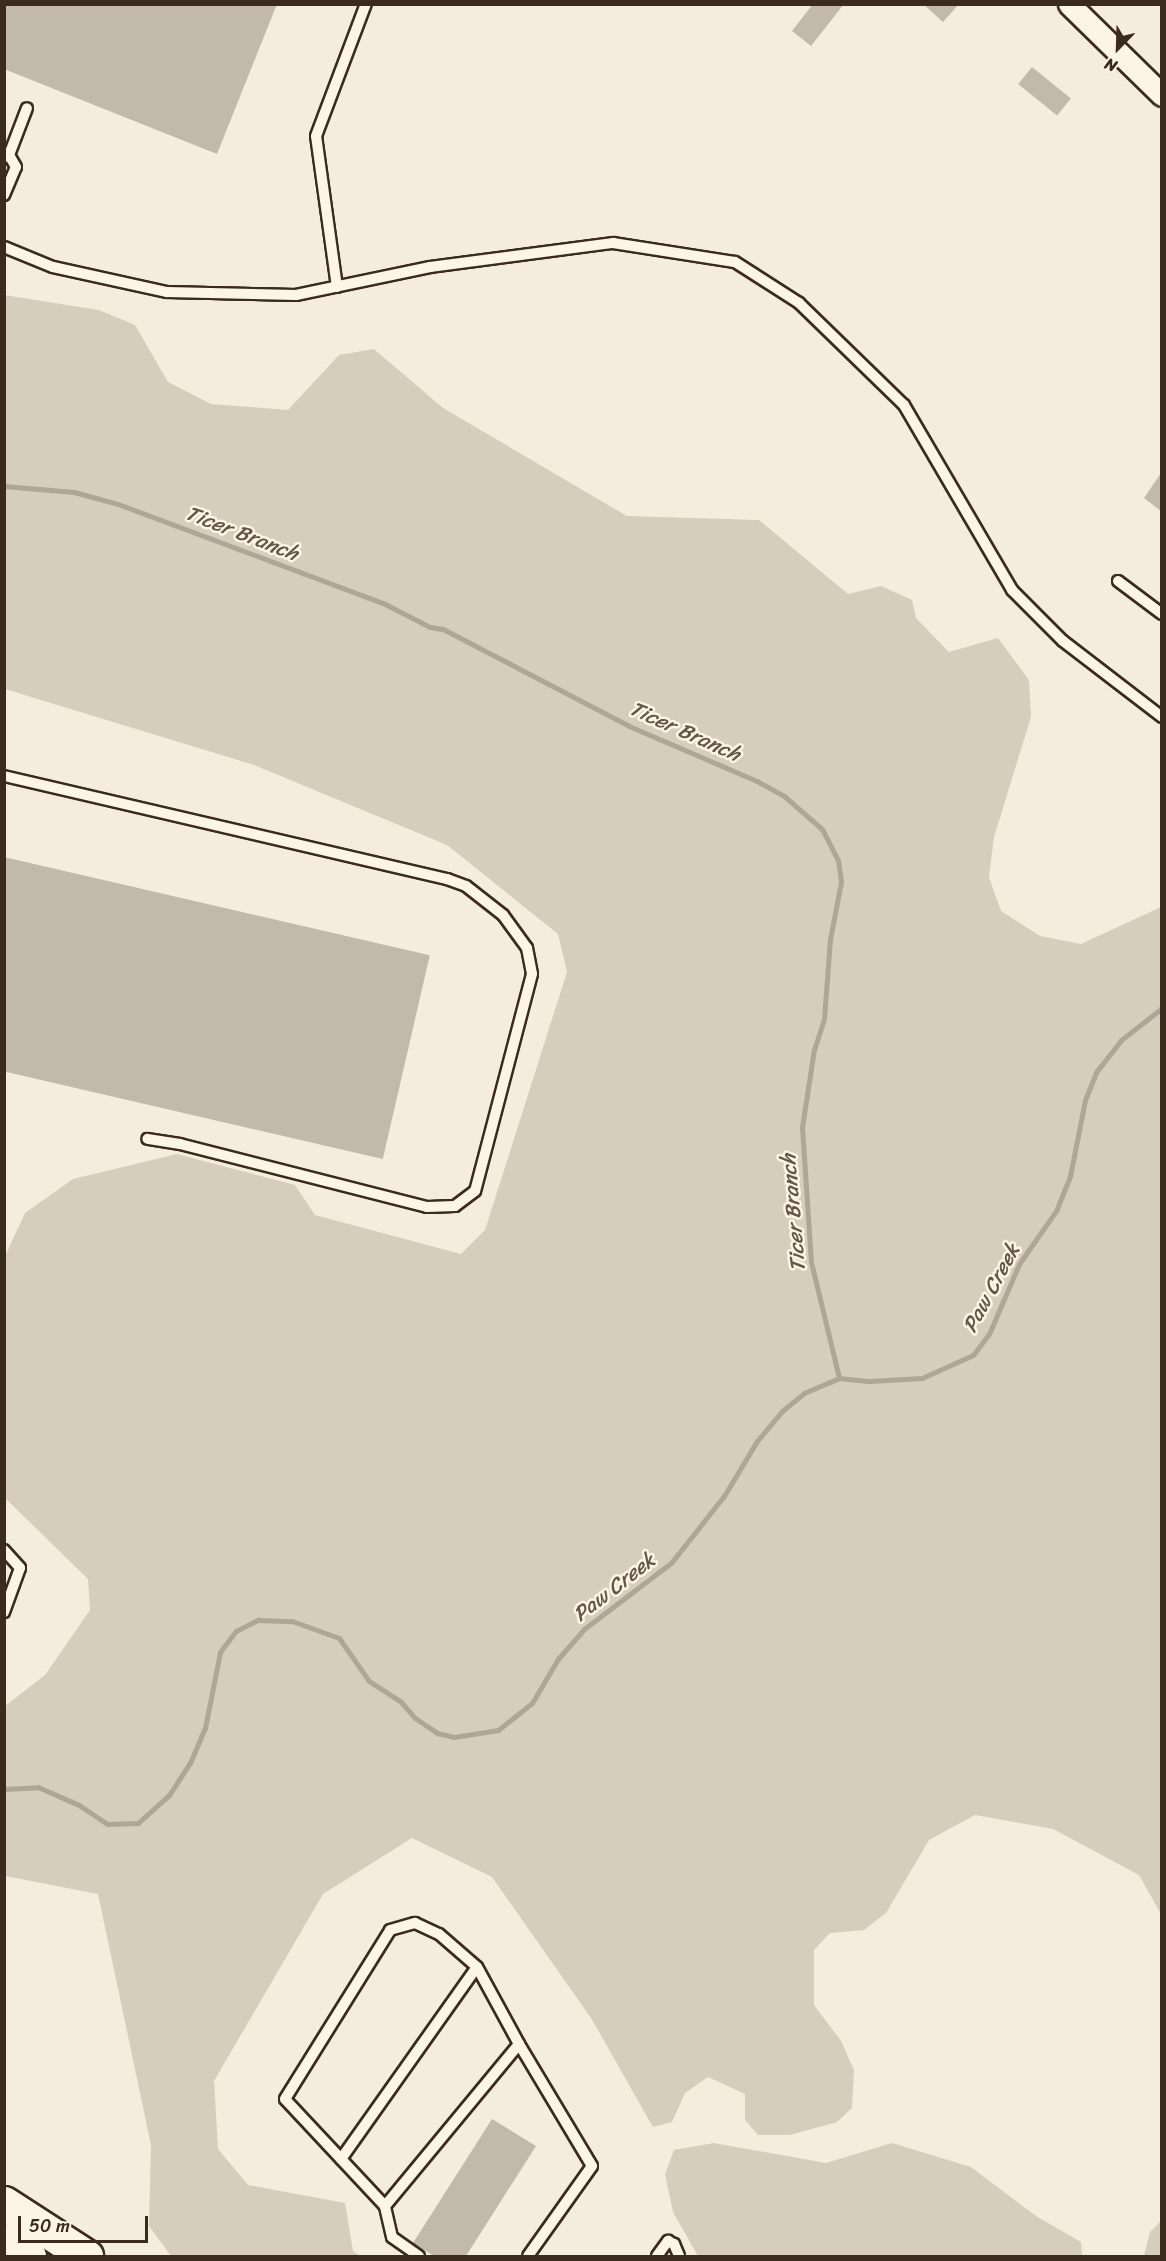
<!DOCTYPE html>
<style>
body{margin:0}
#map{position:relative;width:1166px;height:2261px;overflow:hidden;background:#f4eddd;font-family:Sriracha,sans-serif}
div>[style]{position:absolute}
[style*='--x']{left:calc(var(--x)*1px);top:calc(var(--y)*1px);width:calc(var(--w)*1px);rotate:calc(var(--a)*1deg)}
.green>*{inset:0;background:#d6cdbd}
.stream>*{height:5px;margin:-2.5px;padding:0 2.5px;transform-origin:2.5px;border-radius:2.5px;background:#b0a596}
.building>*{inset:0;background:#c3b9aa;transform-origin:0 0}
.roads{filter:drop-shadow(2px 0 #3b2a1e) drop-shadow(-2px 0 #3b2a1e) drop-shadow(0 2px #3b2a1e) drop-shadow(0 -2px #3b2a1e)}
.lane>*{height:10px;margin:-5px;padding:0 5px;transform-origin:5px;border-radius:5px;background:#fcf5e5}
.street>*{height:21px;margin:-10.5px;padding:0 10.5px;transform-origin:10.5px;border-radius:10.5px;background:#fcf5e5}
.primary>*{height:33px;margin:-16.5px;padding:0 16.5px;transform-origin:16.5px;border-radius:16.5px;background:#fcf5e5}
span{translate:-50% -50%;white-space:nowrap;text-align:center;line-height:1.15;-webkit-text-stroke:5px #fcf5e5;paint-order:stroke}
.water-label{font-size:21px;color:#645548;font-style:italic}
.frame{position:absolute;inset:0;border:6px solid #3b2a1e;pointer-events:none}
.north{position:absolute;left:1088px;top:18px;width:60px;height:60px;-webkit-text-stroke:4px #fcf5e5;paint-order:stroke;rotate:203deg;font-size:16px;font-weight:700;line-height:24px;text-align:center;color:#3b2a1e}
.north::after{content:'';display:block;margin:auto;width:21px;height:27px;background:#3b2a1e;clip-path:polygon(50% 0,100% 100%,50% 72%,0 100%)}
.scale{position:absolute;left:18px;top:2216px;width:130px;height:27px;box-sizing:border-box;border:3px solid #3b2a1e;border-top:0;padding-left:8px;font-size:18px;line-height:21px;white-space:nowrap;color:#3b2a1e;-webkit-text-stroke:4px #fcf5e5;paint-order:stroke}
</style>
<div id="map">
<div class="green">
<i style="clip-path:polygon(4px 295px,99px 310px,135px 325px,168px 382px,211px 404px,288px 410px,339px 355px,374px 349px,443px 408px,627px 516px,759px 520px,848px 594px,881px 586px,912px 600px,916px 618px,949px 652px,998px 638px,1029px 680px,1031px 717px,994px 837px,989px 877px,1001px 911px,1040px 936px,1081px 944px,1161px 907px,1161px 1914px,1139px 1875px,1053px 1829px,975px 1815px,929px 1840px,886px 1913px,864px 1930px,830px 1933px,814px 1950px,814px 2005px,841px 2041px,854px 2070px,852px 2108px,837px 2122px,790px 2135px,758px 2135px,745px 2120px,745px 2094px,708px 2077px,685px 2093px,672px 2122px,653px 2127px,591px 2018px,492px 1877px,412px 1838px,323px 1894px,214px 2081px,218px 2149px,248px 2185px,345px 2203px,353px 2251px,360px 2256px,171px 2256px,149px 2226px,151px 2145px,98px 1894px,5px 1876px,5px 1706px,45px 1675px,90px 1610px,88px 1579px,5px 1498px,5px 1256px,25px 1213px,73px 1179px,177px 1154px,295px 1185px,315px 1215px,461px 1254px,485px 1230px,567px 972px,558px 934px,447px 845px,254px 765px,5px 689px)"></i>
<i style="clip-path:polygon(714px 2143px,826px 2163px,892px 2143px,971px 2167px,1036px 2216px,1081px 2242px,1082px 2256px,698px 2256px,673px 2212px,665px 2174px,674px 2150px)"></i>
<i style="clip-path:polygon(1161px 2221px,1161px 2256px,1144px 2256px,1150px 2232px)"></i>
</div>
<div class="stream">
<i style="--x:4;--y:486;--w:70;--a:4.9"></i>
<i style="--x:74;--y:492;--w:46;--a:15.3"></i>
<i style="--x:118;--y:504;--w:285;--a:20.5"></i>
<i style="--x:385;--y:604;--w:51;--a:27.1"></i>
<i style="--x:430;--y:627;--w:13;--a:9"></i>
<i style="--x:443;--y:629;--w:210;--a:27.5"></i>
<i style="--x:629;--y:726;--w:139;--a:23.3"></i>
<i style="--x:757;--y:781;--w:31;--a:29"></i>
<i style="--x:784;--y:796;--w:50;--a:41"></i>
<i style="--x:822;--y:829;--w:35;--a:63"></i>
<i style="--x:838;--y:860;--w:22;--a:82"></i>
<i style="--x:841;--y:882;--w:58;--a:100.9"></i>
<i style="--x:830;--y:939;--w:80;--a:94.3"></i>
<i style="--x:824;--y:1019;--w:32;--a:108"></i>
<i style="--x:814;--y:1049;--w:79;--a:98.7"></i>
<i style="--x:802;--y:1127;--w:135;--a:86.2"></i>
<i style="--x:811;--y:1262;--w:119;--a:76.4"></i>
<i style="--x:4;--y:1789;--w:34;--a:-3"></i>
<i style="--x:38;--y:1787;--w:45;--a:23.7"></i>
<i style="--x:79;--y:1805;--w:34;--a:34"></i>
<i style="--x:107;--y:1824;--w:31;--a:-2"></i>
<i style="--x:138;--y:1823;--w:42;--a:-42.1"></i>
<i style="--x:169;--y:1795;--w:38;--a:-57"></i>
<i style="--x:190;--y:1763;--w:38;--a:-67"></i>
<i style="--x:205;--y:1728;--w:77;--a:-78.8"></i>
<i style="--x:220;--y:1652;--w:26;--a:-53"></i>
<i style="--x:236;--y:1631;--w:25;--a:-27"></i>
<i style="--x:258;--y:1620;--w:34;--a:2"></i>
<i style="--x:292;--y:1621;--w:50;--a:19.9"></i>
<i style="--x:339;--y:1638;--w:52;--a:55.1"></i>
<i style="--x:369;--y:1681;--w:38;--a:33"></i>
<i style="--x:401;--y:1702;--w:21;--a:49"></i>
<i style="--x:415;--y:1718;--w:27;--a:34"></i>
<i style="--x:437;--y:1733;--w:17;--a:13"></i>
<i style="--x:454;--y:1737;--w:45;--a:-9"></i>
<i style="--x:498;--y:1730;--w:43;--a:-38.5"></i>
<i style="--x:532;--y:1703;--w:51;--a:-59.4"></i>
<i style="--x:558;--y:1659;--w:40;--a:-49"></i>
<i style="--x:584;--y:1629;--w:109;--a:-37.2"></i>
<i style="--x:671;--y:1563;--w:85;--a:-51.7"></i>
<i style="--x:724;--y:1496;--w:64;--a:-59"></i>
<i style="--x:757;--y:1441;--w:39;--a:-50"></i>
<i style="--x:782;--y:1411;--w:28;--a:-39"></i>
<i style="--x:804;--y:1393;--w:38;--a:-23"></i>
<i style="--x:839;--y:1378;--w:31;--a:6"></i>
<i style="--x:870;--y:1381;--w:52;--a:-3.3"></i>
<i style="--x:922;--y:1378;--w:56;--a:-24.3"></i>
<i style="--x:973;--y:1355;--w:26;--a:-53"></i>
<i style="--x:989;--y:1334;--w:76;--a:-66.8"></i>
<i style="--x:1019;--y:1264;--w:65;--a:-55.1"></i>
<i style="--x:1056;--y:1211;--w:38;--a:-68"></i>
<i style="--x:1070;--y:1176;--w:77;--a:-78.8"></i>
<i style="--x:1085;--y:1100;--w:31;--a:-68"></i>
<i style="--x:1097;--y:1071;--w:39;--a:-52"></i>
<i style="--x:1121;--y:1040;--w:52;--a:-38"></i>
</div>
<div class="building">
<i style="clip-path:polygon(4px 4px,277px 4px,217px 154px,4px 69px)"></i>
<i style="clip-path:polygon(813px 4px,844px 4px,811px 46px,792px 31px)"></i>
<i style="clip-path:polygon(923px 4px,959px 4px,943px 22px)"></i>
<i style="left:1032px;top:67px;width:50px;height:22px;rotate:39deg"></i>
<i style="clip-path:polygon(1161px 473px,1161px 511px,1144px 498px)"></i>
<i style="left:4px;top:857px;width:437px;height:209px;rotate:13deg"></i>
<i style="clip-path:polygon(492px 2119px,536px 2146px,466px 2256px,434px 2256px,413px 2243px)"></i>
</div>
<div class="roads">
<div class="lane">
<i style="--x:4;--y:157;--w:5;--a:-22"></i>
<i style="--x:9;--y:155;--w:50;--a:-69"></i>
<i style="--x:4;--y:195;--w:30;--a:-67"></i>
<i style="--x:16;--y:167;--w:14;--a:-120"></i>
<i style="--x:4;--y:247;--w:53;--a:22.2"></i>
<i style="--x:53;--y:267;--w:117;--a:12.4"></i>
<i style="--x:167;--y:292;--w:129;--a:1.3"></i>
<i style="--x:296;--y:295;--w:137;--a:-11.8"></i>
<i style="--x:430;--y:267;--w:185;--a:-7.5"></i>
<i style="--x:613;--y:243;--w:123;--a:8.9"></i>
<i style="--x:735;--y:262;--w:76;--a:32.6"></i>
<i style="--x:799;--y:303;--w:146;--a:44.2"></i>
<i style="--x:904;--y:405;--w:214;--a:59.7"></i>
<i style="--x:1012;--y:590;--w:72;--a:45"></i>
<i style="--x:1063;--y:641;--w:125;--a:37.5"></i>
<i style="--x:337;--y:287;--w:152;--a:-97.9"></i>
<i style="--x:316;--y:136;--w:141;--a:-69.3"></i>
<i style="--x:1118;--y:581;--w:55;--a:36.9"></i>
<i style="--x:4;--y:776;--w:455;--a:13.1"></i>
<i style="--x:447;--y:879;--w:20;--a:20"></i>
<i style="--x:466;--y:886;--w:47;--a:38.1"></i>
<i style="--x:503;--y:915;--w:41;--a:54"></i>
<i style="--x:527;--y:948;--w:26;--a:79"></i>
<i style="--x:532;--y:974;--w:224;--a:104.7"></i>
<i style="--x:475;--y:1191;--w:25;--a:143"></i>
<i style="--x:455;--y:1206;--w:28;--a:178"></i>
<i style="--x:427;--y:1207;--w:255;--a:-165.7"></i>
<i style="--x:180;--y:1144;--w:33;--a:-171"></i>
<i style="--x:4;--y:1550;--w:24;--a:48"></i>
<i style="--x:20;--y:1568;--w:47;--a:110"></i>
<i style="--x:341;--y:2159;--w:235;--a:-54.7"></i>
<i style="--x:385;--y:2206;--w:146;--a:-133.1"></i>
<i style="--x:285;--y:2099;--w:199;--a:-58.1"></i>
<i style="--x:390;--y:1930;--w:26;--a:-16"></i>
<i style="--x:415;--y:1923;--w:26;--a:25"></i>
<i style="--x:439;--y:1934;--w:50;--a:41"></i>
<i style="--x:477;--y:1967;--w:88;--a:61.4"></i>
<i style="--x:419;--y:2256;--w:33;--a:-145"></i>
<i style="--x:392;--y:2237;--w:32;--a:-103"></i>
<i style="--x:385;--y:2206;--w:210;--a:-50.4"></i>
<i style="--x:519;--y:2044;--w:142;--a:59.1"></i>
<i style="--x:592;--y:2166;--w:110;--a:125.4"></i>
<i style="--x:657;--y:2256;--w:19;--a:-54"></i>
<i style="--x:668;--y:2241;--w:7;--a:27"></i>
<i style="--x:674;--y:2244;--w:13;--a:67"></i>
</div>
<div class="street">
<i style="--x:1069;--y:4;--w:130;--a:44.4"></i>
</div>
<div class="primary">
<i style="--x:4;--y:2203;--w:98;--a:32.9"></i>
<i style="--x:4;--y:2240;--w:30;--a:33"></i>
</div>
</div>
<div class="water-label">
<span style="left:242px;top:533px;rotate:21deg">Ticer Branch</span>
<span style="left:685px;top:731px;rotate:24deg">Ticer Branch</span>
<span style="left:793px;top:1213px;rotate:-95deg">Ticer Branch</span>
<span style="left:991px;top:1288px;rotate:-62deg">Paw Creek</span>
<span style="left:614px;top:1587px;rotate:-38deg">Paw Creek</span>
</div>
<div class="frame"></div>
<div class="north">N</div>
<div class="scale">50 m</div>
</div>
